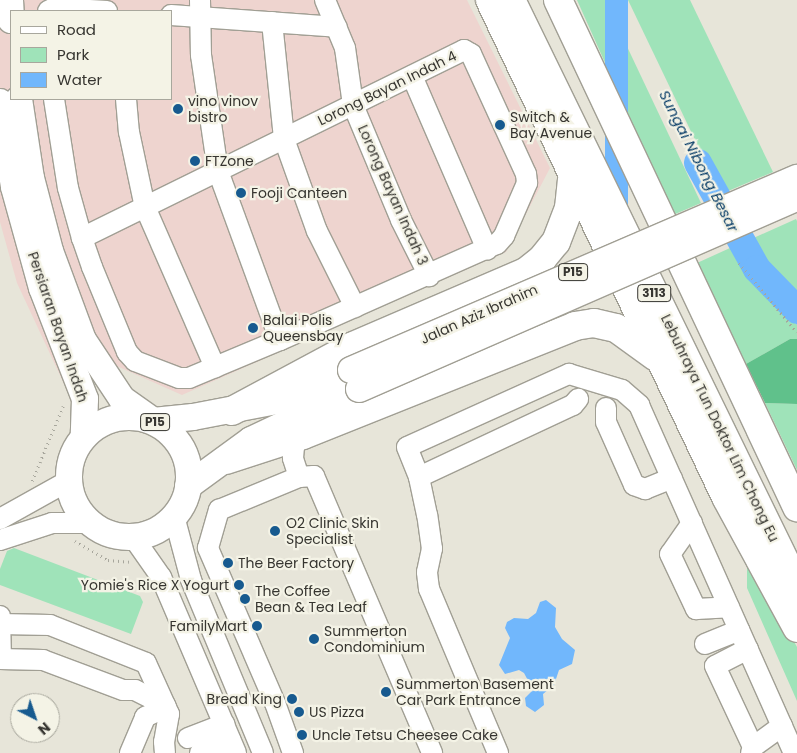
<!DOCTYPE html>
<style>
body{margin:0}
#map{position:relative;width:797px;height:753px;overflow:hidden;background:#e7e5d9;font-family:Poppins,sans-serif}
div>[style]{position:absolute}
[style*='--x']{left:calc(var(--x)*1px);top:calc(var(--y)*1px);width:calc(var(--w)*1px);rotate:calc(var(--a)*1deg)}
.commercial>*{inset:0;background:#eed4cf}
.green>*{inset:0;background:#9fe3b9}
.forest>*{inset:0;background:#60c18b}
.water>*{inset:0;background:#71b7fc;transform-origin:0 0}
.river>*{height:28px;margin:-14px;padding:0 14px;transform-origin:14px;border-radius:14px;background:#71b7fc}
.path>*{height:2.5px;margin-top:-1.25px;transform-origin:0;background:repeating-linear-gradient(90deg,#a7a69c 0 1px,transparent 0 5px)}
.roads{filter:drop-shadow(1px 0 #a19f94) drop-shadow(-1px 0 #a19f94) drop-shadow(0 1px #a19f94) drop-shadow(0 -1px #a19f94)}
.minor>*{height:20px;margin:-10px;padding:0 10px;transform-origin:10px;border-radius:10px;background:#fff}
.major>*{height:26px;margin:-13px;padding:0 13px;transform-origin:13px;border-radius:13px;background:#fff}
.major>.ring{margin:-13px;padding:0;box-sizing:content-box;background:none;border:26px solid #fff;border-radius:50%}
.highway>*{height:28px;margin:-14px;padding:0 14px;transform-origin:14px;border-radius:14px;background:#fff}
.bridges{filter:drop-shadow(1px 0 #a19f94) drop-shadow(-1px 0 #a19f94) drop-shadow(0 1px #a19f94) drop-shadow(0 -1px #a19f94)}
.major-bridge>*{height:26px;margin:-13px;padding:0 13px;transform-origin:13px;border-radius:13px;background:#fff}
.dots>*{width:14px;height:14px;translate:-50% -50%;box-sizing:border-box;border:2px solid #f4f3e6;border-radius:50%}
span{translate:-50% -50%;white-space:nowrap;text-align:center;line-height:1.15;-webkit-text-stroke:4.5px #f4f3e6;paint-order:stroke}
.shield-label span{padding:1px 4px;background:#f4f3e6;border:1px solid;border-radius:4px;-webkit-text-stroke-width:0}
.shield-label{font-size:12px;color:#363530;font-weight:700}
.street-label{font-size:14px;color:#363530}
.poi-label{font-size:14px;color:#363530}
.left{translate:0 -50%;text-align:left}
.right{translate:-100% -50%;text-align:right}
.water-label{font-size:15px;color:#073c67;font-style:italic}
.legend{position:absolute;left:10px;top:10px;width:162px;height:90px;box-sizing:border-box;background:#f4f3e6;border:1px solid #a8a79d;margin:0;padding:6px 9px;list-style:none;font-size:15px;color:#363530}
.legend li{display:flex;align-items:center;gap:10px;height:25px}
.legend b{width:25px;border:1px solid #a8a79d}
.north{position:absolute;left:10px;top:693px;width:50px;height:50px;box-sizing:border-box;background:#f4f3e6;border:1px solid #a8a79d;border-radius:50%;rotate:139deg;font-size:14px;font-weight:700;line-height:20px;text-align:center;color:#363530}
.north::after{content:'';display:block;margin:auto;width:18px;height:22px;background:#175a8f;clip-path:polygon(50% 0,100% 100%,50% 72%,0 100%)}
</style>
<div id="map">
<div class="commercial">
<i style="clip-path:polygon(evenodd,0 0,467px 0,550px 168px,506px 252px,182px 395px,110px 363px,65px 386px,17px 283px,0 222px,0 0,11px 11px,171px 11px,171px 99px,11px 99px,11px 11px)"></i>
</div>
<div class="green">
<i style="clip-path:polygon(577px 0,605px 0,701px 203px,673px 215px)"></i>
<i style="clip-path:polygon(628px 0,690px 0,773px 172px,721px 194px)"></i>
<i style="clip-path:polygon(796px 219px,797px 221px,797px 295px,749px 240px)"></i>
<i style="clip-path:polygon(730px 248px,797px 325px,797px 339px,790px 339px,746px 364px,697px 263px)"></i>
<i style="clip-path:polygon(765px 403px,797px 404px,797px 470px)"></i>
<i style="clip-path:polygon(711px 491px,797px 647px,797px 701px,747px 588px,747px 567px)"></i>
<i style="clip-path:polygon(14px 548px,140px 596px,143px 602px,131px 634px,0 585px,0 569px,7px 551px)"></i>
</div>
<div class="forest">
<i style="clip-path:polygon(790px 339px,797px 339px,797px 404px,765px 403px,746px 364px)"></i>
</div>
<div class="water">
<i style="left:605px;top:0;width:23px;height:225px"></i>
<i style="clip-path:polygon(749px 240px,797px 295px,797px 325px,730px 248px)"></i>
<i style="clip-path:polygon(546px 600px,556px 608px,555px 627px,562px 639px,575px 650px,572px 664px,559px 670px,554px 685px,543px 694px,544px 705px,535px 712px,526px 706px,525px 698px,533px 690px,524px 673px,519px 670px,505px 674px,499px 665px,510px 638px,505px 628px,507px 622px,514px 618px,528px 619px,536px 613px,540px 602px)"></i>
</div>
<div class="river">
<i style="--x:698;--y:163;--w:121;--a:60.9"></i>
<i style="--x:757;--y:269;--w:57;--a:45.7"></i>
</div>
<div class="path">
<i style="--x:739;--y:263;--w:90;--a:50"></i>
<i style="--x:32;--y:481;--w:81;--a:-67.5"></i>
<i style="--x:75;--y:541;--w:38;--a:30"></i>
<i style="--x:108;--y:560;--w:21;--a:5"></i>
</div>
<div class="roads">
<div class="minor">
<i style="--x:200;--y:0;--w:55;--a:89"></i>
<i style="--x:201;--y:55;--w:117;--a:81.7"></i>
<i style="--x:218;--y:171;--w:180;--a:69.9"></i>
<i style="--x:325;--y:0;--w:52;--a:67.4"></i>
<i style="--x:345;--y:48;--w:58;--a:82"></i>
<i style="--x:353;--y:105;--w:125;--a:67.3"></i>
<i style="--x:401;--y:220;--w:63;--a:63.4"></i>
<i style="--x:48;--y:11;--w:7;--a:-27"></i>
<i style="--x:54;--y:8;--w:53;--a:3.2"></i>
<i style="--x:171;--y:15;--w:166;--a:4.1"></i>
<i style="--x:272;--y:22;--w:118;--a:84.1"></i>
<i style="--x:284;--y:139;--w:98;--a:70.3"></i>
<i style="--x:317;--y:231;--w:85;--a:63.4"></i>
<i style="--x:412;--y:76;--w:189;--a:66.6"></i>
<i style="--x:54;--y:99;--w:90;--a:81.1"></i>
<i style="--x:68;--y:188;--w:52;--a:74.4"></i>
<i style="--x:82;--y:238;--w:31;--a:71"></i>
<i style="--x:92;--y:267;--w:92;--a:67.6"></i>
<i style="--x:127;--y:352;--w:12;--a:48"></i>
<i style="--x:135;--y:361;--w:47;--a:21.1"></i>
<i style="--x:179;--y:378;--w:10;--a:0"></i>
<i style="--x:189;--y:378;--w:99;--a:-22.7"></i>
<i style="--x:280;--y:340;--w:237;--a:-23.9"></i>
<i style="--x:497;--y:244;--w:11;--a:-49"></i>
<i style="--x:504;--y:236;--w:58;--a:-66.5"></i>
<i style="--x:527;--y:183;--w:9;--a:-96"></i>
<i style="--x:526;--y:174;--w:132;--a:-114.6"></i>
<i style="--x:471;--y:54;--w:8;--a:-150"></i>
<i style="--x:464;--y:50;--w:426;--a:153.8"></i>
<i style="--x:126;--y:99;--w:33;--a:85"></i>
<i style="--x:129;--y:132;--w:77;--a:78"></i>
<i style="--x:145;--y:207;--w:175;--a:66.4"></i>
<i style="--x:606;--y:408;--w:14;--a:90"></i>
<i style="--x:606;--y:422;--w:69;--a:66"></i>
<i style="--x:634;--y:485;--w:12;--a:20"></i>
<i style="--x:645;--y:489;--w:29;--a:-22"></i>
<i style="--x:299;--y:477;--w:20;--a:-108"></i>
<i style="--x:293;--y:458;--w:12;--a:-85"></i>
<i style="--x:294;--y:446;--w:14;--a:-51"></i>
<i style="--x:419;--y:477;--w:170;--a:-25.1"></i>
<i style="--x:573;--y:405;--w:8;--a:-50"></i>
<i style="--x:174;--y:516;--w:66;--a:75.1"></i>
<i style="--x:191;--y:580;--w:187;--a:67.4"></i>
<i style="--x:0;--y:519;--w:78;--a:-29.2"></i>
<i style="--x:692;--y:523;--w:38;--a:125"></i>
<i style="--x:670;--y:554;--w:61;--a:64.7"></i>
<i style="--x:696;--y:609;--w:33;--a:-3"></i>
<i style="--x:133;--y:537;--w:49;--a:55"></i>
<i style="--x:161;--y:577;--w:191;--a:66.9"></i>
<i style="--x:0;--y:540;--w:55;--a:-18.1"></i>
<i style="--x:52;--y:523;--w:37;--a:0"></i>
<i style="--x:0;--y:616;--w:43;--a:88.7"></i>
<i style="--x:0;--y:624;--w:50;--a:1.1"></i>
<i style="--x:50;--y:625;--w:103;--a:21.6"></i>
<i style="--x:146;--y:663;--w:56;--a:65.7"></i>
<i style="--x:169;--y:714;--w:28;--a:100"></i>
<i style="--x:164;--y:742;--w:11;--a:85"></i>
<i style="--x:705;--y:644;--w:37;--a:-22"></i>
<i style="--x:748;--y:649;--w:37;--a:153"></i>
<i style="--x:715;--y:666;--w:89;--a:64.9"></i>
<i style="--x:0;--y:659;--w:43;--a:1.3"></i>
<i style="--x:43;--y:660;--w:85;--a:20.6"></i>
<i style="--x:123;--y:690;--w:12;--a:0"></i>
<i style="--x:135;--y:690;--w:34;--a:27"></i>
<i style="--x:188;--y:738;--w:39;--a:-21"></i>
<i style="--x:130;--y:753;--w:39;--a:-67"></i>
<i style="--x:145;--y:717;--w:23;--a:-25"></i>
<i style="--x:200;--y:753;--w:33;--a:-23"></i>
<i style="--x:293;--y:753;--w:53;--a:-109.8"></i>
<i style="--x:275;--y:703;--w:169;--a:-113.4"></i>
<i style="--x:208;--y:548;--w:40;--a:-74"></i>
<i style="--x:219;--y:510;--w:87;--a:-22.4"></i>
<i style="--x:299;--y:477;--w:15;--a:-4"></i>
<i style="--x:314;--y:476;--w:301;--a:66.9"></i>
<i style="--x:498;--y:753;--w:178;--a:-112.8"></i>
<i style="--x:429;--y:589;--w:17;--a:-97"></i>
<i style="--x:427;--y:572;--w:24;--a:-78"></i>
<i style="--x:432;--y:549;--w:34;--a:-98"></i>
<i style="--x:427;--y:515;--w:39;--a:-102"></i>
<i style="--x:419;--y:477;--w:32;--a:-112"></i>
<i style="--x:407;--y:447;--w:178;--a:-24.3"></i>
<i style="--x:569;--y:374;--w:55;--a:16.8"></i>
<i style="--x:622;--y:390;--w:23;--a:41"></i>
<i style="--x:639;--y:405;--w:381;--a:66"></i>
<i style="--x:751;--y:753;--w:6;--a:-72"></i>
<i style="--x:753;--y:747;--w:36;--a:-36"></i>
</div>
<div class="major">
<i style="--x:10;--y:0;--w:20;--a:87"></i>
<i style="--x:19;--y:99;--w:80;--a:81.4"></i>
<i style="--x:31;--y:178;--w:75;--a:75.4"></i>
<i style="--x:50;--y:251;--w:95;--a:69.7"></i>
<i style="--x:83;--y:340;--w:71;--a:56.5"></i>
<i style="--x:122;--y:399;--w:38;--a:35"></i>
<i style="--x:153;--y:421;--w:40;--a:-5.7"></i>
<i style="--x:193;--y:417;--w:85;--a:-10.9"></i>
<i style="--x:276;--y:401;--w:81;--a:-22.5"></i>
<i style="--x:0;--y:102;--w:86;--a:80.6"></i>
<i style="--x:14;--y:187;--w:105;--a:74.5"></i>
<i style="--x:42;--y:288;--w:119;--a:68.8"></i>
<i style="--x:85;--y:399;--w:36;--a:92"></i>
<i class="ring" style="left:69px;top:417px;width:94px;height:94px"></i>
<i style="--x:188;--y:486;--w:78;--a:-36.1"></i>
<i style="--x:251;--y:440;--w:119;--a:-25.3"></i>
</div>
<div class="highway">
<i style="--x:490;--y:0;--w:550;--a:64.6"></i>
<i style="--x:726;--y:497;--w:149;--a:61.5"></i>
<i style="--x:511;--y:0;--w:652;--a:63.99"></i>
<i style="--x:558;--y:0;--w:561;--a:64.76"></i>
<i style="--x:232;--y:411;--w:137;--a:-28.2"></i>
<i style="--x:353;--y:346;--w:188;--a:-23.2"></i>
<i style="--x:526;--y:272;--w:21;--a:-39"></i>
<i style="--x:542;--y:259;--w:22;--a:-51"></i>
<i style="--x:556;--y:242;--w:36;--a:-69"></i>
<i style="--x:569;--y:208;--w:29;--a:-84"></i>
<i style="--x:226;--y:460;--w:81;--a:-18"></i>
<i style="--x:303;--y:435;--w:293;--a:-21.8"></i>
<i style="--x:575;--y:326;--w:19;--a:-9"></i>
<i style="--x:594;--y:323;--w:23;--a:13"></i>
<i style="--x:616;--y:328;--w:49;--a:35.9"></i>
</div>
</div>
<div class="bridges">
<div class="major-bridge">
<i style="--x:351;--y:370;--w:486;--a:-23.3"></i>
<i style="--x:359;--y:389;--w:478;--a:-23.6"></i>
</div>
</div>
<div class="dots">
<i style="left:178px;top:109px;background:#175a8f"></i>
<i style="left:500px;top:125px;background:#175a8f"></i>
<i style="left:195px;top:161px;background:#175a8f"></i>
<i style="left:241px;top:193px;background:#175a8f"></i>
<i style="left:253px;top:328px;background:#175a8f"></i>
<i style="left:275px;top:531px;background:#175a8f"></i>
<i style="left:228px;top:563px;background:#175a8f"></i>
<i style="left:239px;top:585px;background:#175a8f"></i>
<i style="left:245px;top:599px;background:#175a8f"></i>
<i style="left:257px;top:626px;background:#175a8f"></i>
<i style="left:314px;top:639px;background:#175a8f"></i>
<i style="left:386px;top:692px;background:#175a8f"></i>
<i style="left:292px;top:699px;background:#175a8f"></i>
<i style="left:299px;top:712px;background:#175a8f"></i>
<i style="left:302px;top:735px;background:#175a8f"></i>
</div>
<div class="shield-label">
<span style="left:573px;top:272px">P15</span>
<span style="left:654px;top:293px">3113</span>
<span style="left:155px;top:422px">P15</span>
</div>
<div class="street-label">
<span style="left:387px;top:88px;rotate:-26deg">Lorong Bayan Indah 4</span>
<span style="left:393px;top:195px;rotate:66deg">Lorong Bayan Indah 3</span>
<span style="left:479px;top:314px;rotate:-24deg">Jalan Aziz Ibrahim</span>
<span style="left:58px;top:327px;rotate:71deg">Persiaran Bayan Indah</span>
<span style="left:720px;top:428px;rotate:64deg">Lebuhraya Tun Doktor Lim Chong Eu</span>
</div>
<div class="poi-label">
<span class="left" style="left:188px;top:109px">vino vinov<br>bistro</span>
<span class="left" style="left:510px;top:125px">Switch &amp;<br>Bay Avenue</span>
<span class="left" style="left:205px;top:161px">FTZone</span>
<span class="left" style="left:251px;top:193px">Fooji Canteen</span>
<span class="left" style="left:263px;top:328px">Balai Polis<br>Queensbay</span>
<span class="left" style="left:286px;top:531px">O2 Clinic Skin<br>Specialist</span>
<span class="left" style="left:238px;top:563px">The Beer Factory</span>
<span class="right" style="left:229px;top:585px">Yomie's Rice X Yogurt</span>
<span class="left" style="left:255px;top:599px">The Coffee<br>Bean &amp; Tea Leaf</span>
<span class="right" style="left:247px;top:626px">FamilyMart</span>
<span class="left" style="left:324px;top:639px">Summerton<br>Condominium</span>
<span class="left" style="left:396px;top:692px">Summerton Basement<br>Car Park Entrance</span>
<span class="right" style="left:282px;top:699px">Bread King</span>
<span class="left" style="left:309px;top:712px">US Pizza</span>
<span class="left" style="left:312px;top:735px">Uncle Tetsu Cheesee Cake</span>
</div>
<div class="water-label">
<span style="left:699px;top:161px;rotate:63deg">Sungai Nibong Besar</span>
</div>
<ul class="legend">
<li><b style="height:6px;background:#fff"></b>Road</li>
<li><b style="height:14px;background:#9fe3b9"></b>Park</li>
<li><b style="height:14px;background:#71b7fc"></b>Water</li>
</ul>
<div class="north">N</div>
</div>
